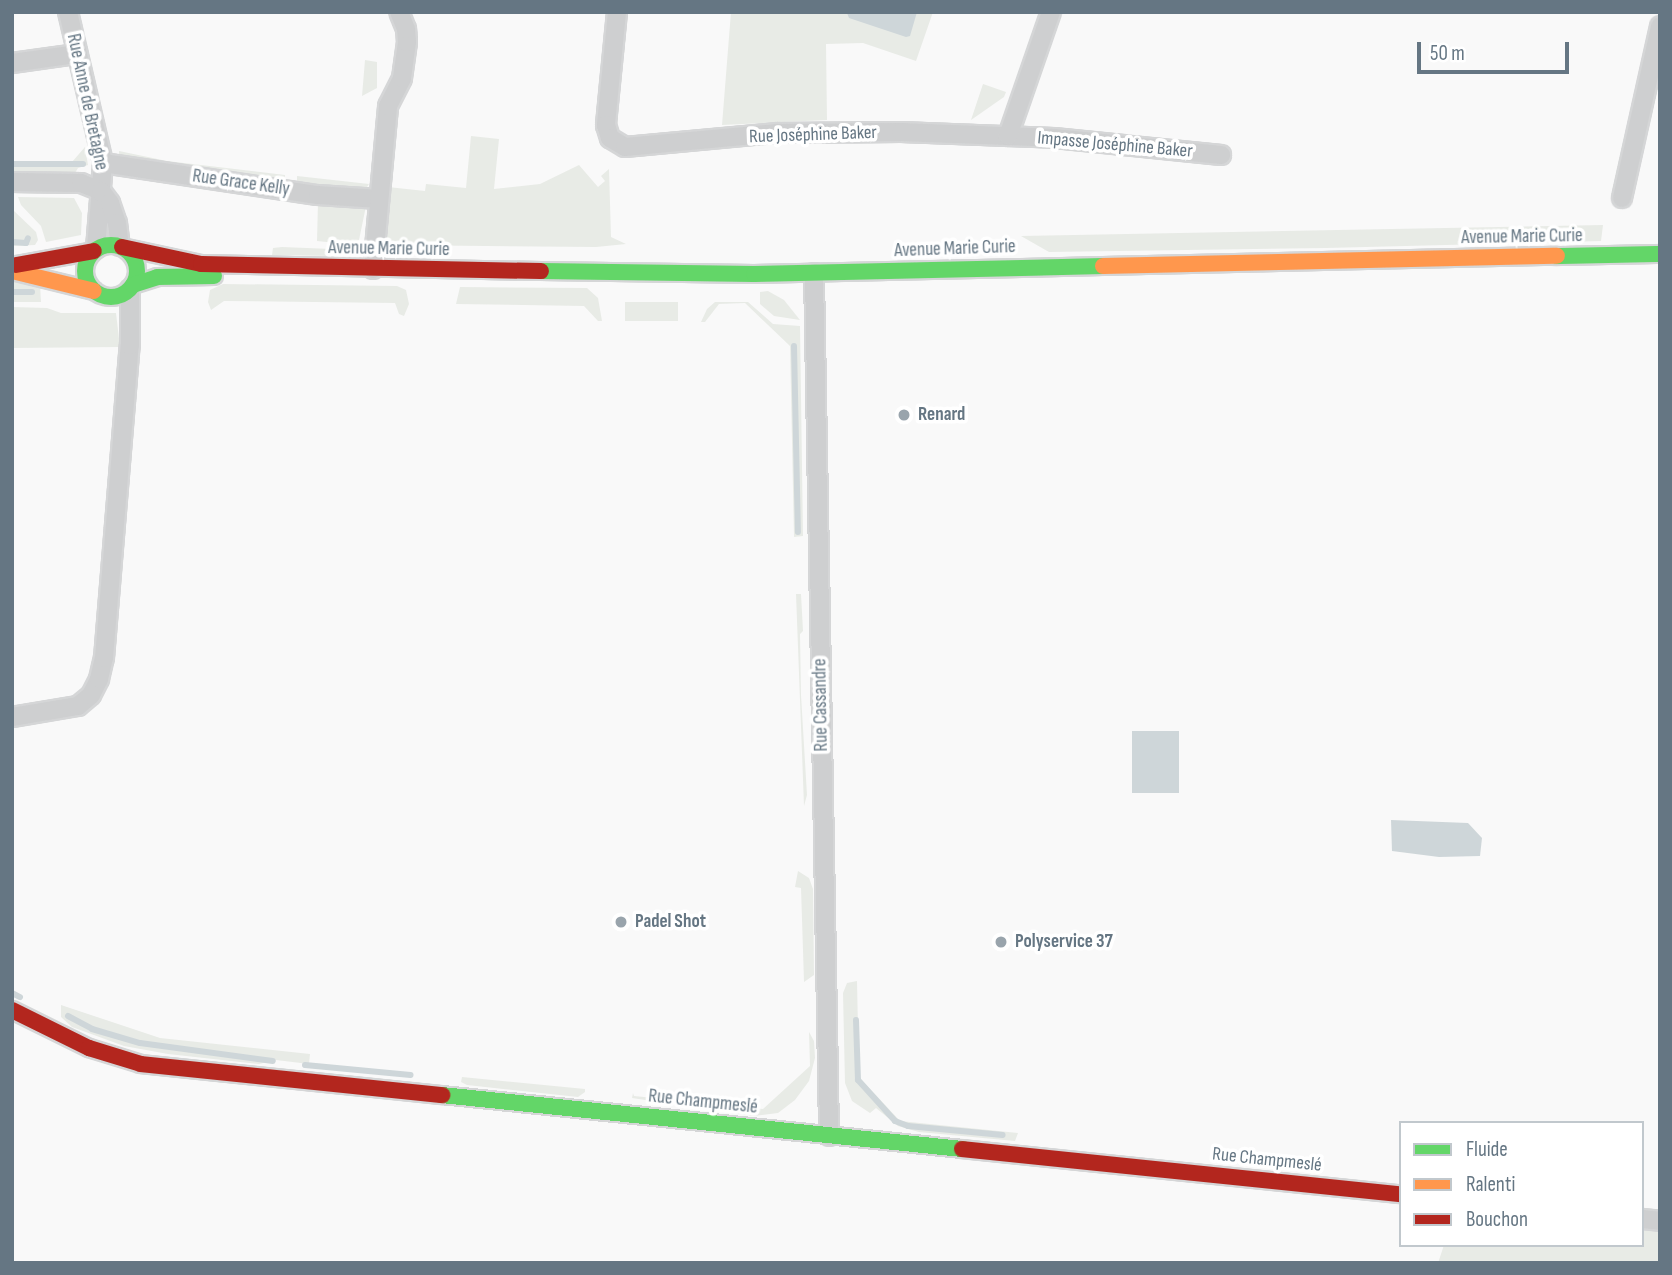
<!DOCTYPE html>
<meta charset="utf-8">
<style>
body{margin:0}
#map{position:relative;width:1672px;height:1275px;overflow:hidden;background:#f9f9f9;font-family:"Sofia Sans Condensed",sans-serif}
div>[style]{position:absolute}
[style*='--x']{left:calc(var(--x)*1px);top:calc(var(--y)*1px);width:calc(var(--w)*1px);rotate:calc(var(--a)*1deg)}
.green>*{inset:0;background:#e8ebe6;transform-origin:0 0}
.water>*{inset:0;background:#ced6d9;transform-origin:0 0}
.stream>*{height:6px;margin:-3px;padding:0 3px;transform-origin:3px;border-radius:3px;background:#ced6d9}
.roads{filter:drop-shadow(2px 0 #d5d6d7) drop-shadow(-2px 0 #d5d6d7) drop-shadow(0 2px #d5d6d7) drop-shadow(0 -2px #d5d6d7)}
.street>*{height:18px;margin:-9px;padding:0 9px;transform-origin:9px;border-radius:9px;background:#cecfd0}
.fast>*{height:16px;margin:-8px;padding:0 8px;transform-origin:8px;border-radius:8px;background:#63d668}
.fast>.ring{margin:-8px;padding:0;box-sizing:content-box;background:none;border:16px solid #63d668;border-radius:50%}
.slow>*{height:16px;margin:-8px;padding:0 8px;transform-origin:8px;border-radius:8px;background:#ff974d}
.jam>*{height:16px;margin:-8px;padding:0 8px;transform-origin:8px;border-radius:8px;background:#b3261e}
.dots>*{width:19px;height:19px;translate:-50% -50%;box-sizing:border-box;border:4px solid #fff;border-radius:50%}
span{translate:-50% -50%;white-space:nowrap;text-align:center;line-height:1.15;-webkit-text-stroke:7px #fff;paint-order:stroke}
.street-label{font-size:19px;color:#657683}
.poi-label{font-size:19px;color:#657683;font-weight:700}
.left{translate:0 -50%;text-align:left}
.frame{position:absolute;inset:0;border:14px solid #657683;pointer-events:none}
.legend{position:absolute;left:1399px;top:1121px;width:245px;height:126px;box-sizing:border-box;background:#fff;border:2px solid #c1c8cd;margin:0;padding:9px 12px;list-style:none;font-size:21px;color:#657683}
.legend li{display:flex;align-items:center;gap:14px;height:35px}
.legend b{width:35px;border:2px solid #c1c8cd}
.scale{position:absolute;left:1417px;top:42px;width:152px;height:32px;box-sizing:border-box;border:4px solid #657683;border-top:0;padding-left:9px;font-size:21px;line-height:24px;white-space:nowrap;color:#657683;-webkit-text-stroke:5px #fff;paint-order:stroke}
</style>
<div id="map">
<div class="green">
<i style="clip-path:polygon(731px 12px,933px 12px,916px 61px,863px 43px,826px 44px,827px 120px,722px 125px)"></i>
<i style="clip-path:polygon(365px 60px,377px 62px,377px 88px,362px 96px)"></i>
<i style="clip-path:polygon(983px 84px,1006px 92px,1004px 97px,971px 120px)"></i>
<i style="clip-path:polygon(471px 136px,499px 139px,494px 189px,540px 184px,579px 165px,598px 187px,605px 181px,601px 176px,609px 169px,611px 237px,626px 244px,596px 247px,390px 245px,384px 233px,388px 187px,425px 191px,426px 184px,466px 188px)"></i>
<i style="clip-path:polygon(85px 147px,88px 165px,78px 168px,75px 173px,12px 173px,12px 161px,72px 162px)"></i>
<i style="clip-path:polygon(119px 151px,167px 161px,285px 175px,285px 179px,283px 182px,119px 158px)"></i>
<i style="clip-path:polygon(297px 176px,369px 184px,363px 193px,297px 183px)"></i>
<i style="clip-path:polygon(18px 197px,74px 198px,82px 213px,81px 235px,46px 242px,41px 226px,21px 205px)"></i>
<i style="clip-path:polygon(318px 202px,366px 206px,359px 240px,346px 244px,317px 241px)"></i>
<i style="clip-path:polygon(12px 209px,36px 232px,38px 240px,35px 245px,12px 246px)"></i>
<i style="clip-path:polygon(1603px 225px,1601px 241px,1326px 248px,1049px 252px,1021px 236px)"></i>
<i style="clip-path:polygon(282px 247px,356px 250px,352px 254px,335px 256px,272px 255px,273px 248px)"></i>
<i style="clip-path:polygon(12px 281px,40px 285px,41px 302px,12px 302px)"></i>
<i style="clip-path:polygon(223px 284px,397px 286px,406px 290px,409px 304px,404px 316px,399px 314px,395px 303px,224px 301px,211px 310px,208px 302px,210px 290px)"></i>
<i style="clip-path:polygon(460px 287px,587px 288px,598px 298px,602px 321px,598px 321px,584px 306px,456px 304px)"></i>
<i style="clip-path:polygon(768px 291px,784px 300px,800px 320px,774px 316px,760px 304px,760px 292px)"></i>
<i style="left:625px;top:302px;width:53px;height:19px"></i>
<i style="clip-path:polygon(715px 302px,748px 302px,773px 324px,800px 326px,803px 536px,794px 537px,790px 346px,745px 303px,719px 304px,705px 322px,701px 322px,707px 309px)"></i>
<i style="clip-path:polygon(12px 307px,47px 308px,61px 313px,116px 313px,120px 347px,12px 348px)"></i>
<i style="clip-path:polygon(796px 594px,801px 594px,803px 631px,800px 634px,801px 695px,807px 795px,804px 806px)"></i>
<i style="clip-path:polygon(798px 871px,809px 878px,813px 889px,814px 975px,804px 982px,801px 888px,795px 887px)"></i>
<i style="clip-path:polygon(857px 981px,859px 1077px,900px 1121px,1018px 1133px,1015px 1141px,919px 1132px,898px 1126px,876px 1108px,870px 1113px,852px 1101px,845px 1083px,843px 993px,847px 983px)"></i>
<i style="clip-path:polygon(61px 1005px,160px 1038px,310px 1054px,309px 1064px,276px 1060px,259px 1064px,168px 1054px,124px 1046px,72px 1027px,61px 1017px)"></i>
<i style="clip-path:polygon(809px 1032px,814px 1041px,815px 1058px,809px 1081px,795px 1100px,778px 1113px,754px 1116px,632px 1098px,633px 1093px,634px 1096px,763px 1109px,810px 1066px)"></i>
<i style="clip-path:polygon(462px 1077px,585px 1089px,585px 1092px,578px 1097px,467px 1085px,461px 1082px)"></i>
<i style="clip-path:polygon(1642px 1230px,1660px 1232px,1660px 1263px,1438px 1263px,1444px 1245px,1642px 1245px)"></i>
</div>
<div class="water">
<i style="clip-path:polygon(917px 12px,910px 36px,906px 37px,849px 18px,847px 13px)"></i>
<i style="left:1179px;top:731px;width:62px;height:47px;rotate:90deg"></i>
<i style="clip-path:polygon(1391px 820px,1468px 823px,1482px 838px,1480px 856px,1439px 857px,1392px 851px)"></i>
</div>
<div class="stream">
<i style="--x:12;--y:164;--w:71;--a:0"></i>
<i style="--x:12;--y:242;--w:14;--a:4"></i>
<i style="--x:26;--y:243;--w:5;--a:-68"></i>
<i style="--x:12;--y:292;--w:20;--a:0"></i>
<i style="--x:794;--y:346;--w:186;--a:88.8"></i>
<i style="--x:12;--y:993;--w:9;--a:27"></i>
<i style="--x:68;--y:1016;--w:27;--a:28"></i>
<i style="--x:92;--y:1029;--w:50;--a:16.3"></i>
<i style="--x:140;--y:1043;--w:134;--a:7.7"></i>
<i style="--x:856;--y:1020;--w:60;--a:88.1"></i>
<i style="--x:858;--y:1080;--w:55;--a:47.9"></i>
<i style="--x:895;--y:1121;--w:14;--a:21"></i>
<i style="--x:908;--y:1126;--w:95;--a:5.4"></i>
<i style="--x:305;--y:1065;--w:106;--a:5.4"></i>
</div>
<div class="roads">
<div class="street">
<i style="--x:68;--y:12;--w:155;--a:76.9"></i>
<i style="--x:103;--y:163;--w:86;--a:94.7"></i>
<i style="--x:617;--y:12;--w:114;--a:95.6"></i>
<i style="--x:606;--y:125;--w:14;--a:73"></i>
<i style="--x:610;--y:138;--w:17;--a:31"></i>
<i style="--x:625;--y:147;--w:153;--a:-5.3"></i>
<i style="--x:777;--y:133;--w:124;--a:-0.5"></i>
<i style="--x:901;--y:132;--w:153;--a:2.2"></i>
<i style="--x:1054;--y:138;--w:168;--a:5.8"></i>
<i style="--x:12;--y:63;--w:66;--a:-7.9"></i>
<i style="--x:1008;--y:136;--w:131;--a:-70.9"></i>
<i style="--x:103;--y:163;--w:217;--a:8.5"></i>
<i style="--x:318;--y:195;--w:61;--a:3.8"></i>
<i style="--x:12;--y:182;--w:69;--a:0.8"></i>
<i style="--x:81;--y:183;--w:22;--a:22"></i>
<i style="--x:101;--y:191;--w:15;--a:53"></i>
<i style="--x:110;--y:203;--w:21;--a:71"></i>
<i style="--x:117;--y:223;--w:23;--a:83"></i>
<i style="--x:1622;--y:198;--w:176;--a:-77.5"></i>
<i style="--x:373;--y:269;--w:164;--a:-84.7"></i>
<i style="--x:388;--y:106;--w:31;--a:-63"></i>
<i style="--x:402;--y:78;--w:36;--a:-82"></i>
<i style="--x:407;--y:42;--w:13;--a:-94"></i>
<i style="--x:406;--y:29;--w:18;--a:-112"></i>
<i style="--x:814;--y:273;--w:863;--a:89"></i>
<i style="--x:12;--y:717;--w:67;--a:-9.5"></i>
<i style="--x:78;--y:706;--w:17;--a:-40"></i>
<i style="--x:91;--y:695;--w:18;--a:-63"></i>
<i style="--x:99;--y:679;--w:22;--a:-77"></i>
<i style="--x:104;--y:658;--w:314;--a:-85.3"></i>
<i style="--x:130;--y:345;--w:56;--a:-90"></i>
<i style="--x:1642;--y:1219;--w:18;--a:6"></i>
</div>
<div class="fast">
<i class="ring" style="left:85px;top:245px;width:36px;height:36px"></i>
<i style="--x:1557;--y:256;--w:103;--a:-1.1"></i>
<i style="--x:541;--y:271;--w:213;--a:0.8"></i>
<i style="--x:754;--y:274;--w:349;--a:-1.3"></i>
<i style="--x:133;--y:285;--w:25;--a:-18"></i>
<i style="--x:157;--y:277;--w:57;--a:-1"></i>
<i style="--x:442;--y:1095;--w:523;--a:5.93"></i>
</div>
<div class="slow">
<i style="--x:1103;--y:266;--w:454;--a:-1.3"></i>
<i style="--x:12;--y:271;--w:84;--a:13.7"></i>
</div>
<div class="jam">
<i style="--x:122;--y:247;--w:81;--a:12.1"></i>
<i style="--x:201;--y:264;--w:340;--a:1.2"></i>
<i style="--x:16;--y:265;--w:79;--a:-10.2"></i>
<i style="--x:12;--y:1010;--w:86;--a:26.3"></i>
<i style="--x:89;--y:1048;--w:54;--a:17.1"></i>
<i style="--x:141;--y:1064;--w:303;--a:5.9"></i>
<i style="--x:962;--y:1149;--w:441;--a:5.9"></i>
</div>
</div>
<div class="dots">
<i style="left:904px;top:415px;background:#99a4ac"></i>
<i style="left:621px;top:922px;background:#99a4ac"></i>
<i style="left:1001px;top:942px;background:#99a4ac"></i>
</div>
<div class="street-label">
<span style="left:87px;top:102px;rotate:78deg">Rue Anne de Bretagne</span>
<span style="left:813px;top:135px;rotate:-2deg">Rue Joséphine Baker</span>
<span style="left:1115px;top:145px;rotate:5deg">Impasse Joséphine Baker</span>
<span style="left:241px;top:183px;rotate:8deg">Rue Grace Kelly</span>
<span style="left:1522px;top:237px;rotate:-1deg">Avenue Marie Curie</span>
<span style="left:389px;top:249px;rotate:1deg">Avenue Marie Curie</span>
<span style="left:955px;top:249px;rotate:-2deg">Avenue Marie Curie</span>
<span style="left:821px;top:705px;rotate:-91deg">Rue Cassandre</span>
<span style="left:703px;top:1102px;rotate:6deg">Rue Champmeslé</span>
<span style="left:1267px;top:1160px;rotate:6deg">Rue Champmeslé</span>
</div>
<div class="poi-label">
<span class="left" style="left:918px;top:415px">Renard</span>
<span class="left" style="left:635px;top:922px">Padel Shot</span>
<span class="left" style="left:1015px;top:942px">Polyservice 37</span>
</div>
<div class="frame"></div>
<ul class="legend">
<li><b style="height:9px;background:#63d668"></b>Fluide</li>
<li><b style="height:9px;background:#ff974d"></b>Ralenti</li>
<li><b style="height:9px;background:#b3261e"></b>Bouchon</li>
</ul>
<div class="scale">50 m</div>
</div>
